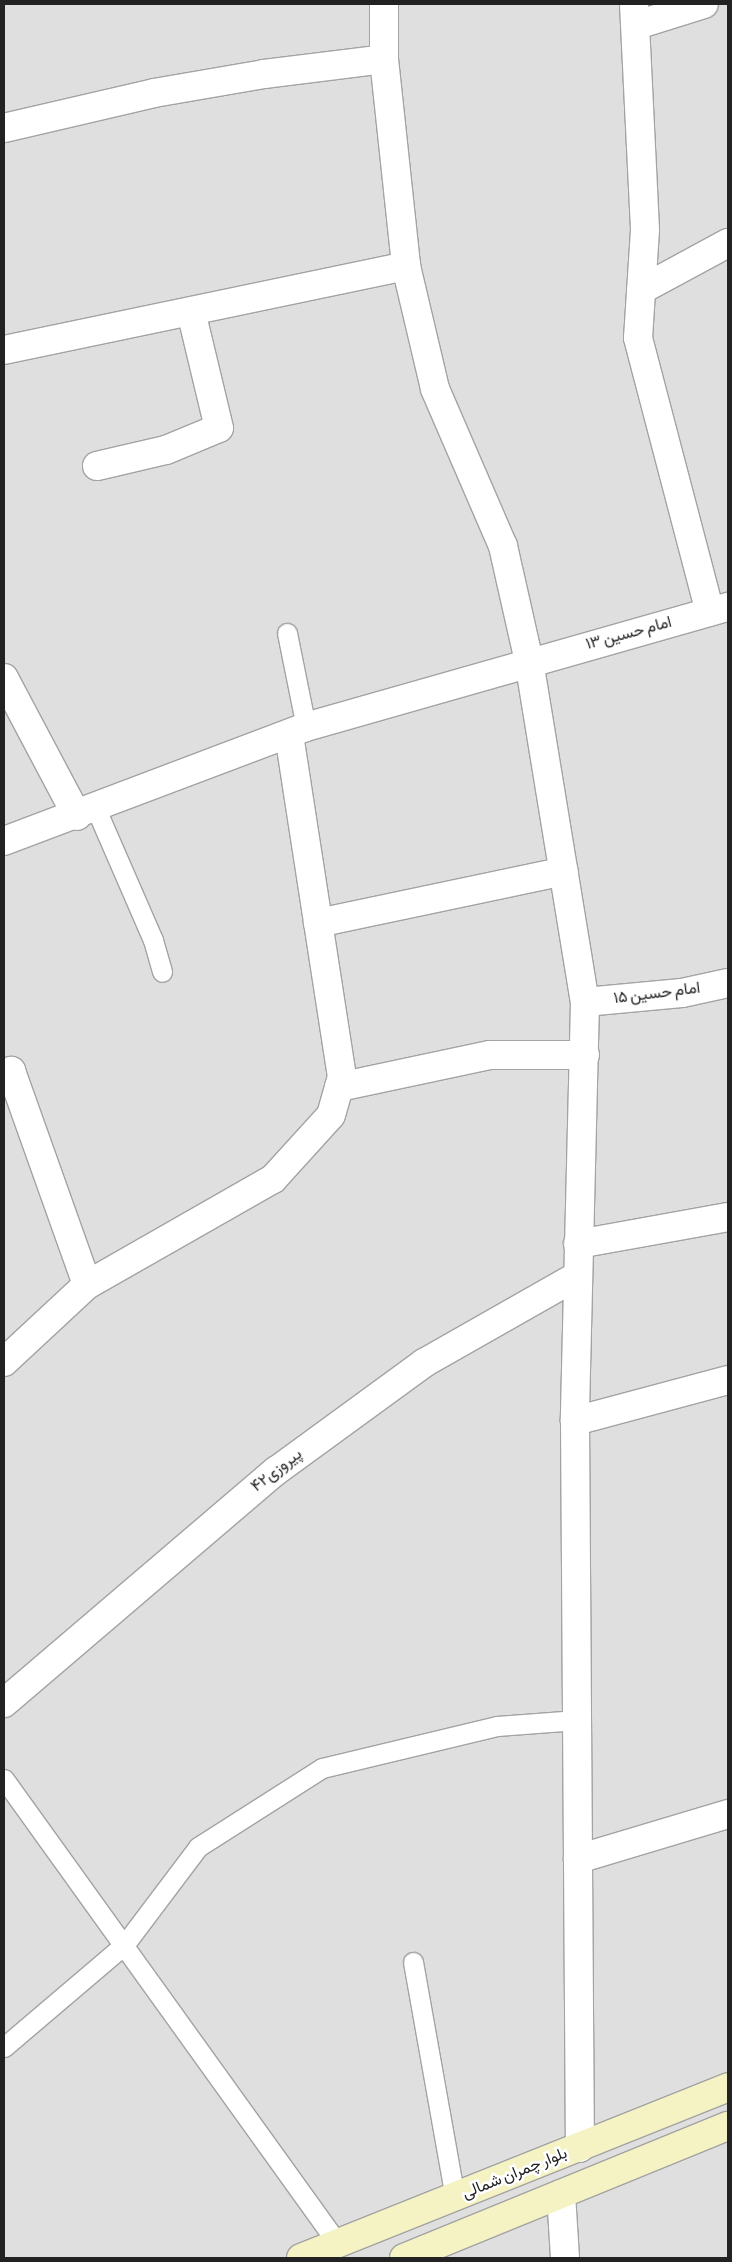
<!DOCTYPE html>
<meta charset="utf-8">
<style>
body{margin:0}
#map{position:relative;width:732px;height:2262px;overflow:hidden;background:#f1eee9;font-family:"Sofia Sans Condensed",Vazirmatn,sans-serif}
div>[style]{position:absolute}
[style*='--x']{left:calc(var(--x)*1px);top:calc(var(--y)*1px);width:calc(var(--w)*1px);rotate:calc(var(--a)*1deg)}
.residential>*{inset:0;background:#e0dfdf;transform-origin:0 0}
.roads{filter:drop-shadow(1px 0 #a3a3a3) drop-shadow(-1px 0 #a3a3a3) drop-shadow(0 1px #a3a3a3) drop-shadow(0 -1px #a3a3a3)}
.lane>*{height:19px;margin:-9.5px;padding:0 9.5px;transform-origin:9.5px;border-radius:9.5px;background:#fff}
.street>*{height:28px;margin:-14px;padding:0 14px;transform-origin:14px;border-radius:14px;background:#fff}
.secondary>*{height:28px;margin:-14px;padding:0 14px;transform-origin:14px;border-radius:14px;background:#f5f3c3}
span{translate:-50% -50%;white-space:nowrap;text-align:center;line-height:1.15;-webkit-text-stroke:5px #fff;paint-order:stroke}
.street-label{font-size:16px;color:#222}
.frame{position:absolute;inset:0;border:5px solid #222;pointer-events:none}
</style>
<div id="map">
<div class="residential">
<i style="left:4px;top:4px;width:724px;height:2254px"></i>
</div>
<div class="roads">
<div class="lane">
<i style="--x:287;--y:633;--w:96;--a:78.6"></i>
<i style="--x:96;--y:809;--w:143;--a:66.5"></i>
<i style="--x:153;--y:940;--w:33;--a:74"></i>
<i style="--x:4;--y:1779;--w:573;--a:54.31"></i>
<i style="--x:413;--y:1962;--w:239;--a:79.9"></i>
<i style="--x:4;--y:2047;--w:159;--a:-40.4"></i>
<i style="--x:125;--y:1944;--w:121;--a:-53"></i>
<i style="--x:198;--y:1847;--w:147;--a:-32.5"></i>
<i style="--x:322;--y:1768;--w:180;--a:-13.5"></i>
<i style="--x:497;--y:1726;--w:80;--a:-4.3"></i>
</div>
<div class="street">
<i style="--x:384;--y:4;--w:55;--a:90"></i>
<i style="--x:384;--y:59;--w:208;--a:83.9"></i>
<i style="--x:406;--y:266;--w:126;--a:76.7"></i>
<i style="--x:435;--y:389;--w:171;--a:66.6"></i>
<i style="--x:503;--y:546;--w:118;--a:77.3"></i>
<i style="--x:529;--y:661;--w:346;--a:80.7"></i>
<i style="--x:585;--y:1002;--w:419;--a:91.4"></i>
<i style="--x:575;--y:1421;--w:727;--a:89.61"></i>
<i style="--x:634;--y:4;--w:226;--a:87.2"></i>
<i style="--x:645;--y:230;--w:108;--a:93.7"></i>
<i style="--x:638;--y:338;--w:283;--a:75.3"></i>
<i style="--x:637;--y:25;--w:70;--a:-17.4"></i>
<i style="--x:4;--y:128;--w:154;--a:-13.1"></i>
<i style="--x:154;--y:93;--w:112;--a:-9.8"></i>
<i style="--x:264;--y:74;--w:121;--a:-7.1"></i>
<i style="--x:641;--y:290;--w:99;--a:-28.4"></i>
<i style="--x:4;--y:350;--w:411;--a:-11.8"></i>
<i style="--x:97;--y:466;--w:71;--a:-13.1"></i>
<i style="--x:166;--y:450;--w:57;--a:-22.5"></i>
<i style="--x:219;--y:428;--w:120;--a:-103.5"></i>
<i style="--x:4;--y:678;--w:156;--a:62.1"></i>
<i style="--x:4;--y:841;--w:323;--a:-20.7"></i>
<i style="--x:306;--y:727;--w:439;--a:-15.9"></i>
<i style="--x:318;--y:923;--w:251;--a:-11.9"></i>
<i style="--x:585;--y:1002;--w:97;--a:-5.3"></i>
<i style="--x:682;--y:993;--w:47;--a:-12.3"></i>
<i style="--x:4;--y:1074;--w:8;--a:-23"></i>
<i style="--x:11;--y:1071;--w:227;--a:70.4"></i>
<i style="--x:339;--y:1087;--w:154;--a:-12"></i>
<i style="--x:490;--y:1055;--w:95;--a:0"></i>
<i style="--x:578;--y:1244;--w:152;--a:-10.2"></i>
<i style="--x:4;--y:1362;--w:113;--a:-42.9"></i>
<i style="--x:87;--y:1285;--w:214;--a:-29.7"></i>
<i style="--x:273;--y:1179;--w:86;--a:-47.8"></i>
<i style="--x:331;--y:1115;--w:40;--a:-74"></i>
<i style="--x:342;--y:1077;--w:347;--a:-98.8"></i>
<i style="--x:575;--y:1421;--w:158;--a:-15"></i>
<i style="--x:4;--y:1703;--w:358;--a:-40.5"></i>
<i style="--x:276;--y:1471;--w:183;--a:-36.1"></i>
<i style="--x:424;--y:1363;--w:176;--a:-29.6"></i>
<i style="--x:578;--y:1859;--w:157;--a:-16.7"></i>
<i style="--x:561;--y:2194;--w:64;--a:86.4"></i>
</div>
<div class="secondary">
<i style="--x:301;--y:2258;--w:460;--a:-21.8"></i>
<i style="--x:404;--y:2258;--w:350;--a:-22.2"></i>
</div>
</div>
<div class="street-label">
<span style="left:629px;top:634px;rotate:-15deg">امام حسین ۱۳</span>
<span style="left:657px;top:994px;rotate:-7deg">امام حسین ۱۵</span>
<span style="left:277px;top:1471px;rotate:-38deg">پیروزی۴۲</span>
<span style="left:515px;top:2174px;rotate:-22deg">بلوار چمران شمالی</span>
</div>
<div class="frame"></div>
</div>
